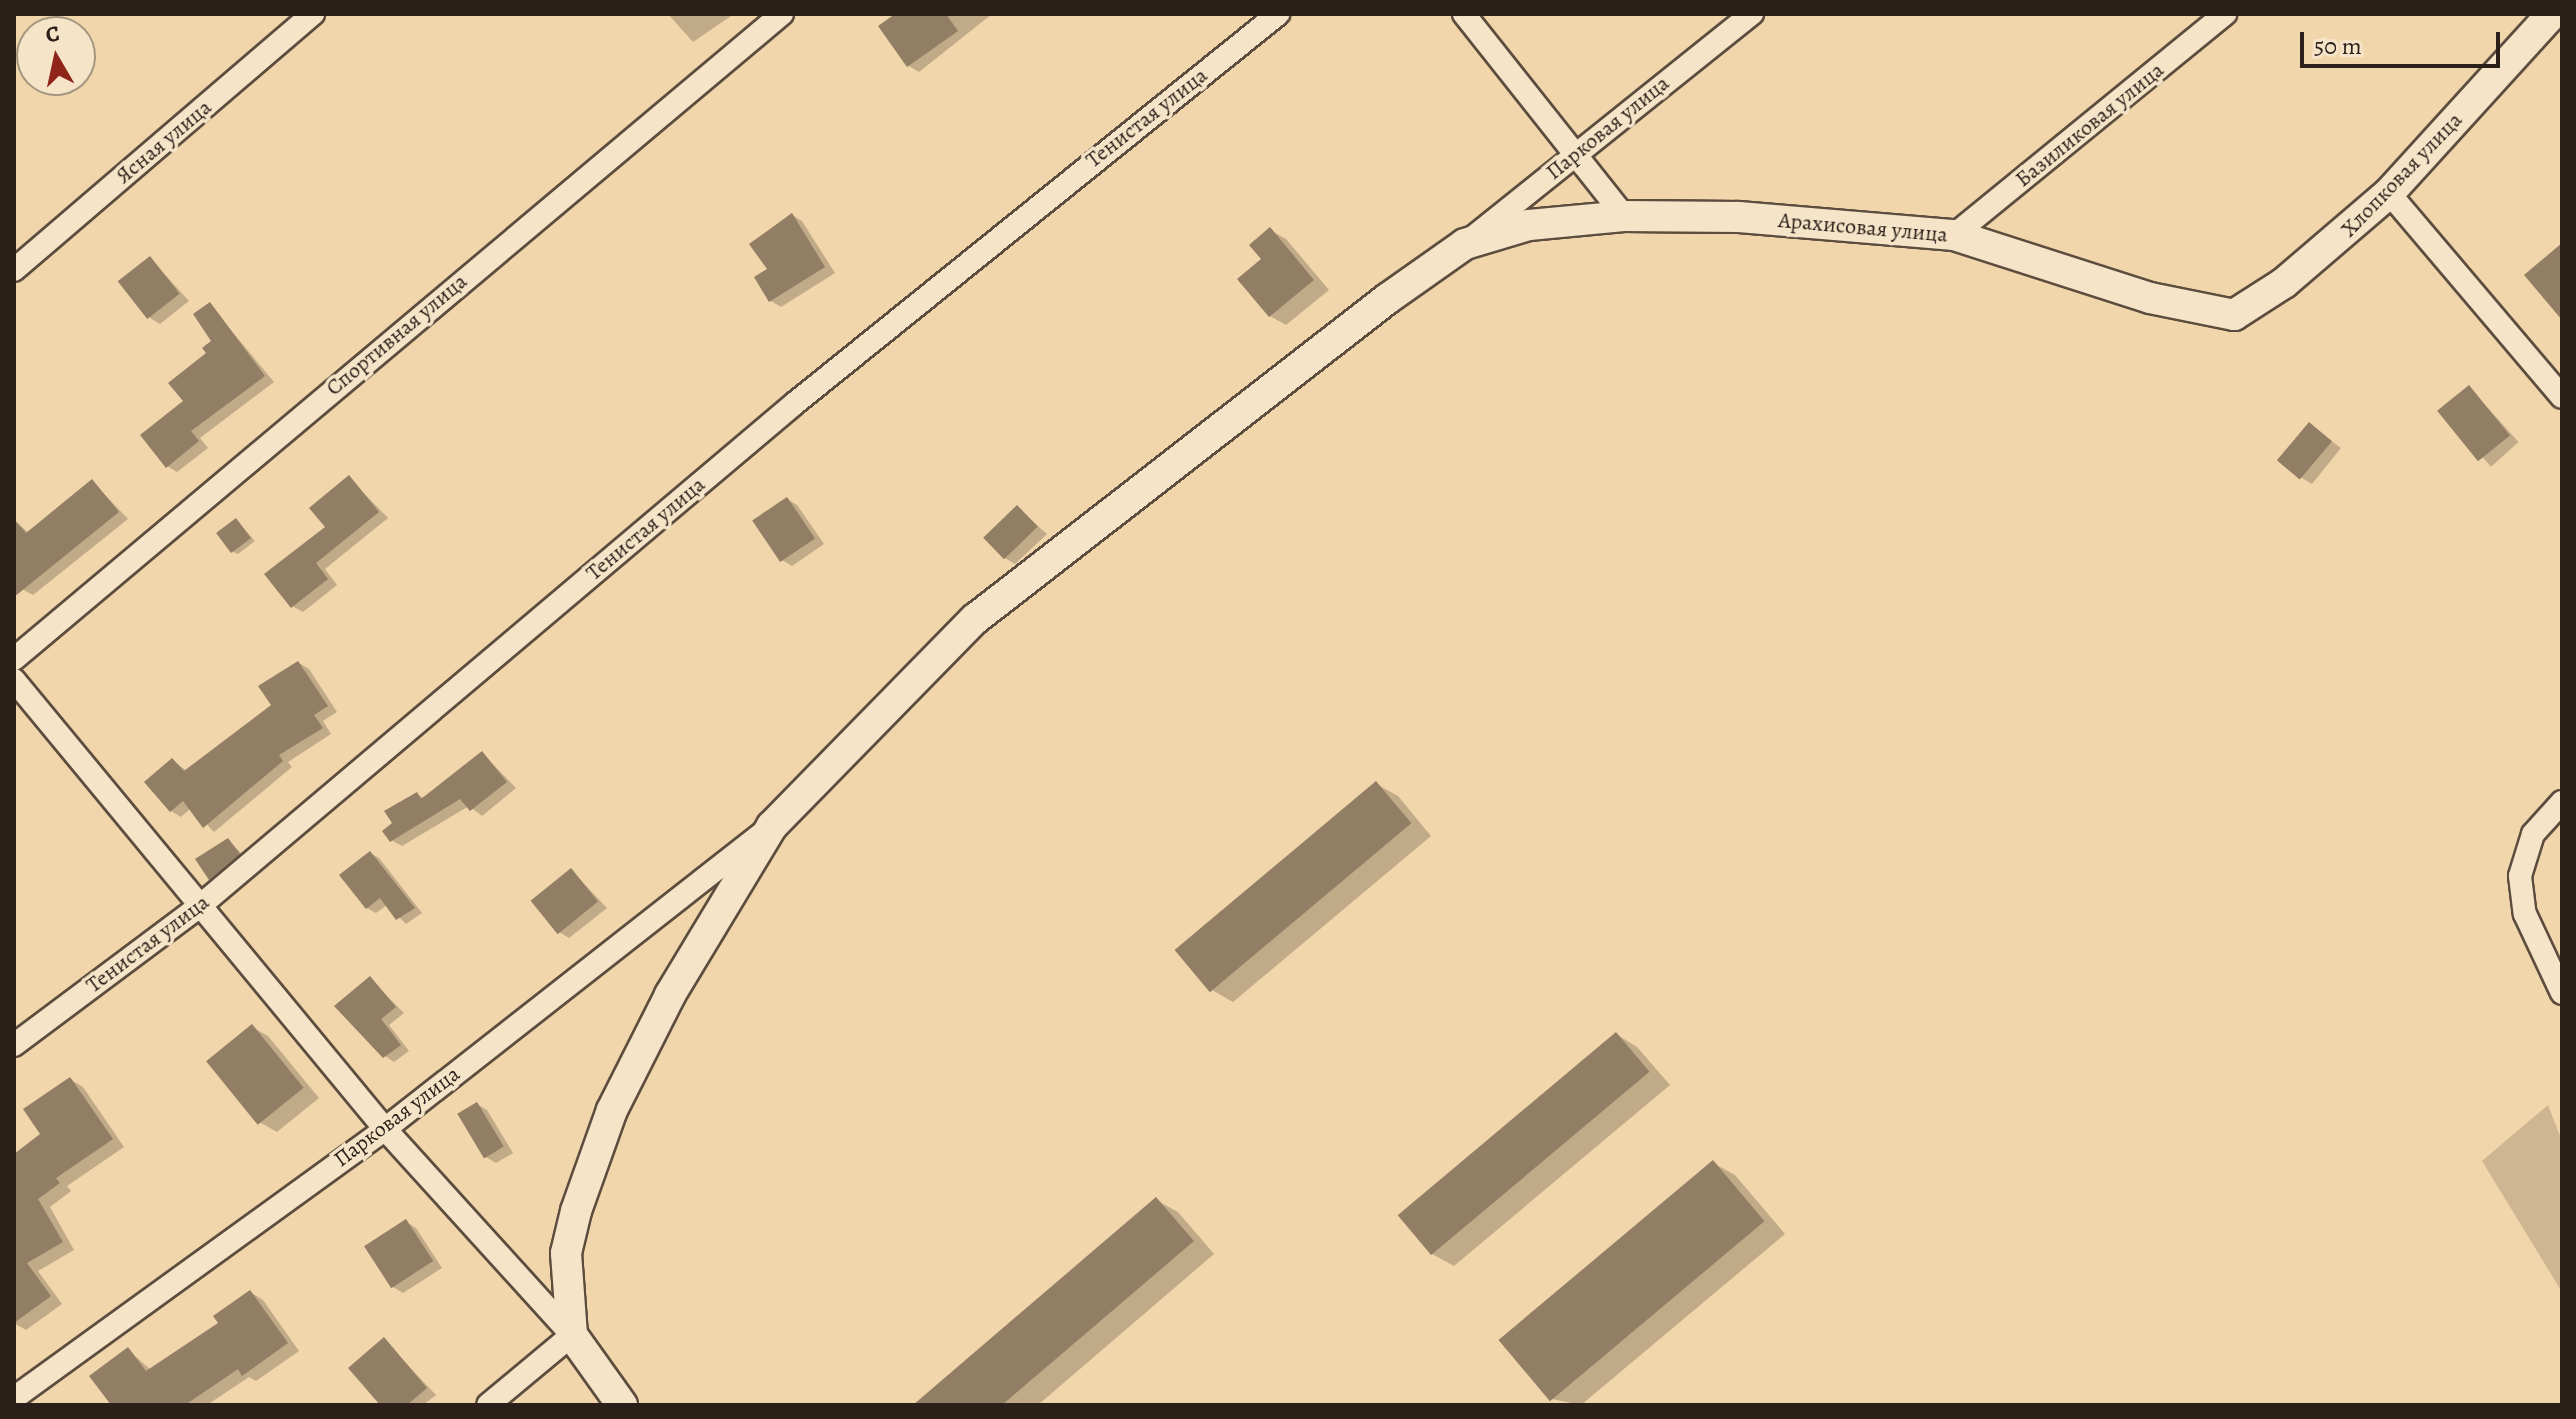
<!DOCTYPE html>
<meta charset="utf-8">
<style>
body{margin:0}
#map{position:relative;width:2576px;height:1419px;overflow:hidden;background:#f1d5ab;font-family:Alegreya,serif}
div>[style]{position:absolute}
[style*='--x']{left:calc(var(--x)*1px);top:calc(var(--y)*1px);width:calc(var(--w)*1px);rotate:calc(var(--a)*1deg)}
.green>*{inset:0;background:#cfb692}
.shadow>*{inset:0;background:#0003;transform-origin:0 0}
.building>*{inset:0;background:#917e65;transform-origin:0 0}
.roads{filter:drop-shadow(2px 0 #5c4d3e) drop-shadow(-2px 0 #5c4d3e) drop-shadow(0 2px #5c4d3e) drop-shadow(0 -2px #5c4d3e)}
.street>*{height:22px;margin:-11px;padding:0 11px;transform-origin:11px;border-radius:11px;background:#f6e4c8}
.secondary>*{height:30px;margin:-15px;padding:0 15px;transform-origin:15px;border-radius:15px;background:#f6e4c8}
span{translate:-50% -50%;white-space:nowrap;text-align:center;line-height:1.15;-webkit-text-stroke:7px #f6e4c8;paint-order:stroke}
.street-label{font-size:22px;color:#2a2019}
.frame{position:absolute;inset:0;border:16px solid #2a2019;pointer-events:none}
.north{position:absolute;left:16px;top:16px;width:80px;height:80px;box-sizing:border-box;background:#f6e4c8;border:2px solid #a49682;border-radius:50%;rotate:351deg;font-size:22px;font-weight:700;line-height:32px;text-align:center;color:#2a2019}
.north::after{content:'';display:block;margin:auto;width:28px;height:36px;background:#8f2418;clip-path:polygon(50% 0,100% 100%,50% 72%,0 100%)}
.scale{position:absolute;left:2300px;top:32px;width:200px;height:36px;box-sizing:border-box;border:4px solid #2a2019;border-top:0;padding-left:10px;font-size:24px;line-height:28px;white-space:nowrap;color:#2a2019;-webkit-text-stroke:6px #f6e4c8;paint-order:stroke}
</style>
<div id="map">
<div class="green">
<i style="clip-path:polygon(2548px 1105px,2562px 1141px,2562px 1292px,2482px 1161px)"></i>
</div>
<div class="shadow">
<i style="clip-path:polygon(668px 14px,730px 14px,731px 16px,693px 42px)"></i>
<i style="clip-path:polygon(898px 14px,992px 14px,919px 72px,909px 66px)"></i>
<i style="clip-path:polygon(792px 215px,802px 221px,835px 273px,781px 307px,771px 301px,770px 269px)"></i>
<i style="clip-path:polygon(1270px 230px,1286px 239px,1329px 290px,1286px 325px,1270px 316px,1264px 260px)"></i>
<i style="clip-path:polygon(150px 258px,189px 301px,160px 324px,150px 318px)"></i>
<i style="clip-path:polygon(210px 305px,274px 382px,200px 438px,208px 448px,177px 472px,167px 466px,186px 401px,214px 341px)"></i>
<i style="left:2469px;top:387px;width:74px;height:37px;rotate:48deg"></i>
<i style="clip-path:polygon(2309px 425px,2341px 448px,2312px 484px,2302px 478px)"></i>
<i style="clip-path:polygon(349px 478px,388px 518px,325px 569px,337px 585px,303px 612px,292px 606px)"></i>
<i style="clip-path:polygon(92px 481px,128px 519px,33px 595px,22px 589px,14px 579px,14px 520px,29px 533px)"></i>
<i style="clip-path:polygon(787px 499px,797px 505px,824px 544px,792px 566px,782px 560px)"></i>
<i style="clip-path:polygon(1017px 508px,1047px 534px,1015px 564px,1005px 558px)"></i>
<i style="clip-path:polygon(236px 520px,255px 541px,238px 554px,233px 552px)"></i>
<i style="clip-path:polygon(299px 663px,309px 669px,337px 712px,323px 721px,331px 734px,288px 762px,292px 767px,214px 832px,191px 808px,181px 817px,171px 811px,172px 760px,187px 771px,273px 706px)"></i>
<i style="clip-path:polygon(482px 753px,516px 788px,482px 816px,469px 806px,402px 846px,391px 840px,394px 824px,417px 794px,425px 799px)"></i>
<i style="clip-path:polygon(1376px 784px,1398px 796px,1431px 836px,1233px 1002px,1212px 990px)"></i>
<i style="clip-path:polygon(228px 840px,249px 861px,221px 884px,210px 878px)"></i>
<i style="clip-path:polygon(370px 853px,379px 858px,422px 913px,406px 924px,387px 905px,376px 913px,367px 908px)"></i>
<i style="clip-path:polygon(571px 870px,607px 908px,569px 938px,559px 932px)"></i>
<i style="clip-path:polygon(370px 979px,404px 1013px,389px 1025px,409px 1051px,394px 1062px,385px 1056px)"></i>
<i style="clip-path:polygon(252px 1027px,268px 1036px,319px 1098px,277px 1132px,261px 1123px)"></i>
<i style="clip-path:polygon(1616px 1034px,1637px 1047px,1670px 1085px,1454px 1266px,1432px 1254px)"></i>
<i style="clip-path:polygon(70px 1079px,83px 1087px,124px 1147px,67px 1186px,71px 1191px,50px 1207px,74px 1250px,38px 1271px,62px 1304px,26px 1330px,14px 1323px,14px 1156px,43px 1134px)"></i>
<i style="clip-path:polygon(477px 1104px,487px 1110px,513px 1153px,496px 1163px,486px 1157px)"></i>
<i style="clip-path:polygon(1713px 1163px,1735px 1175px,1785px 1234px,1581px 1405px,1552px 1399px)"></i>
<i style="clip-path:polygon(1156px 1200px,1178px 1212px,1214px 1254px,1038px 1405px,916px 1405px)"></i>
<i style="clip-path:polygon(406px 1222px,416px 1228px,442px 1268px,403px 1293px,393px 1287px)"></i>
<i style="clip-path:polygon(250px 1292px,263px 1300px,299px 1351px,256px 1381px,249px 1377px,207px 1405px,108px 1405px,128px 1350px,151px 1370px,221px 1323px)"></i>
<i style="clip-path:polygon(384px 1340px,436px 1395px,423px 1405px,383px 1405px)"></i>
</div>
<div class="building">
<i style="clip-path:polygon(895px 14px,946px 14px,958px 31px,907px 67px,878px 26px)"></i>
<i style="clip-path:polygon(792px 213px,825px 267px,769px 302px,754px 277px,767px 269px,749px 244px)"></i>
<i style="clip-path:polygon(1270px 227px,1314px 280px,1269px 317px,1237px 279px,1261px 259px,1249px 245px)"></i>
<i style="clip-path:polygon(2562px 243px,2562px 320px,2524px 275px)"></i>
<i style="left:150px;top:256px;width:48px;height:41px;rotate:52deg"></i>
<i style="clip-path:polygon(210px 302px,265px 376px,191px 431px,199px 441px,166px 468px,140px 435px,183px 401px,168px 383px,206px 353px,202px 348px,211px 341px,193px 314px)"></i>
<i style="left:2469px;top:385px;width:65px;height:41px;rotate:51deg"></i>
<i style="left:2309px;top:422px;width:30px;height:50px;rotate:40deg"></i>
<i style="clip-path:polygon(349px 475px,379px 512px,316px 563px,328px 579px,291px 608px,264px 574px,325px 527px,309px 508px)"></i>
<i style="clip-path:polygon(92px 479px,119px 512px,14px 597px,14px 519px,26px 533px)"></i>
<i style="left:787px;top:497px;width:50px;height:42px;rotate:56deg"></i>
<i style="left:1017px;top:505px;width:30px;height:47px;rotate:46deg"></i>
<i style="left:236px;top:518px;width:25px;height:25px;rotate:53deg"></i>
<i style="clip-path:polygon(298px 661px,328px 706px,314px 715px,323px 728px,279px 755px,283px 761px,203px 828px,183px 801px,170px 812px,144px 782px,172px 758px,184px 771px,271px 705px,258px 686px)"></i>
<i style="clip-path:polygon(482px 751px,507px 782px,470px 811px,460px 799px,390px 842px,382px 831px,392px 823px,384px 811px,417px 792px,421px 799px)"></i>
<i style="left:1376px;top:781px;width:55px;height:263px;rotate:50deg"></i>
<i style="clip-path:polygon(228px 838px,240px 854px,209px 880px,195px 859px)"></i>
<i style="clip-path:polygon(370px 851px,415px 908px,396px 920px,380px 898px,366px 909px,339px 875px)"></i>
<i style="left:571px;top:868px;width:43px;height:52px;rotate:51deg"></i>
<i style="clip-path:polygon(370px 976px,396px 1007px,381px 1019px,401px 1045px,383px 1058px,334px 1006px)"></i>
<i style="left:252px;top:1024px;width:82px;height:59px;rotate:51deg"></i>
<i style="left:1616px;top:1032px;width:52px;height:285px;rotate:50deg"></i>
<i style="clip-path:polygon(70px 1077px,113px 1139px,56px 1178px,60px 1183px,38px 1199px,63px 1242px,27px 1263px,51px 1296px,14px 1323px,14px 1154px,40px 1134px,23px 1109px)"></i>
<i style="left:477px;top:1102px;width:52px;height:23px;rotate:59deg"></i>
<i style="left:1713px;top:1160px;width:80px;height:280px;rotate:50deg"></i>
<i style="clip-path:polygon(1156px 1197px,1194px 1241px,1002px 1405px,913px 1405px)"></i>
<i style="left:406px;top:1219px;width:50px;height:50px;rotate:57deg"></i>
<i style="clip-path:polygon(250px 1290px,288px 1343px,242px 1376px,238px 1369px,185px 1405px,111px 1405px,89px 1376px,128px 1347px,146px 1371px,218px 1323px,213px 1316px)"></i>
<i style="clip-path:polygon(384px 1337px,427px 1388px,407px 1405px,380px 1405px,348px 1368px)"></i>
</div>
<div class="roads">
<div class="street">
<i style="--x:1464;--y:14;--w:258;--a:51.6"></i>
<i style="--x:2389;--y:193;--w:267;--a:49.7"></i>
<i style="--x:1954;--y:235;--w:350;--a:-39.2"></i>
<i style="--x:1472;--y:238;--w:359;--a:-38.7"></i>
<i style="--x:14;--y:270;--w:394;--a:-40.6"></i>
<i style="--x:14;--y:659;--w:1003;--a:-40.03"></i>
<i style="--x:14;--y:680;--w:582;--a:50.43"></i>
<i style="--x:385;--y:1129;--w:278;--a:47.8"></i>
<i style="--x:572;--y:1335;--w:109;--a:140.2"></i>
<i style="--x:2562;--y:802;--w:43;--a:132.2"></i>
<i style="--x:2533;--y:834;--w:44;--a:107.2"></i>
<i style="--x:2520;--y:876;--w:38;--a:83"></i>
<i style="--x:2525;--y:914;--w:87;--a:64.9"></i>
<i style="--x:14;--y:1045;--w:234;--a:-36.8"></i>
<i style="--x:201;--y:905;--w:776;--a:-40.19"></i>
<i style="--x:794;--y:404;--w:622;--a:-38.86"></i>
<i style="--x:14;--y:1398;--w:458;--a:-35.9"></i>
<i style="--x:385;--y:1129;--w:478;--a:-38.1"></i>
</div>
<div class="secondary">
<i style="--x:622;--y:1405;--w:86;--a:-125.5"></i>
<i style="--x:572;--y:1335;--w:82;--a:-94.2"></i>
<i style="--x:566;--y:1253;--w:43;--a:-76.6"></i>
<i style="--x:576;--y:1211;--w:107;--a:-70.4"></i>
<i style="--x:612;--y:1110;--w:129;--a:-63.2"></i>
<i style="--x:670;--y:995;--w:197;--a:-58.9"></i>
<i style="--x:772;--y:826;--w:290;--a:-45.6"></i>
<i style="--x:975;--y:619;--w:522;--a:-37.84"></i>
<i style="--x:1387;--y:299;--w:95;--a:-35.2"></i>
<i style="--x:1465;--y:244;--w:67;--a:-16.5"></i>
<i style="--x:1529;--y:225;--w:95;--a:-5.4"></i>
<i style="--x:1624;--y:216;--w:115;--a:0.5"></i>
<i style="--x:1739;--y:217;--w:216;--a:4.8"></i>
<i style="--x:1954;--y:235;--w:206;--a:17.8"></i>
<i style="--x:2150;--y:298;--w:86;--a:11.4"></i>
<i style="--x:2234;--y:315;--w:59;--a:-32.6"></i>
<i style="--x:2284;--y:283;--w:138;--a:-40.6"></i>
<i style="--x:2389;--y:193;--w:242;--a:-47.7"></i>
</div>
</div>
<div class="street-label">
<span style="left:1147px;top:118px;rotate:-38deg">Тенистая улица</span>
<span style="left:2090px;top:125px;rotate:-39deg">Базиликовая улица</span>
<span style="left:1608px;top:128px;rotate:-39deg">Парковая улица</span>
<span style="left:164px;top:142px;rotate:-40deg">Ясная улица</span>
<span style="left:2402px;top:175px;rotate:-46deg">Хлопковая улица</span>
<span style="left:1863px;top:228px;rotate:5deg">Арахисовая улица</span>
<span style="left:397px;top:335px;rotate:-40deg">Спортивная улица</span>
<span style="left:646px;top:529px;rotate:-40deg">Тенистая улица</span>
<span style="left:148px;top:944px;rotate:-37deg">Тенистая улица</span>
<span style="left:397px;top:1117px;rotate:-37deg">Парковая улица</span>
</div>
<div class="frame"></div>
<div class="north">С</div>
<div class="scale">50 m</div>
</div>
